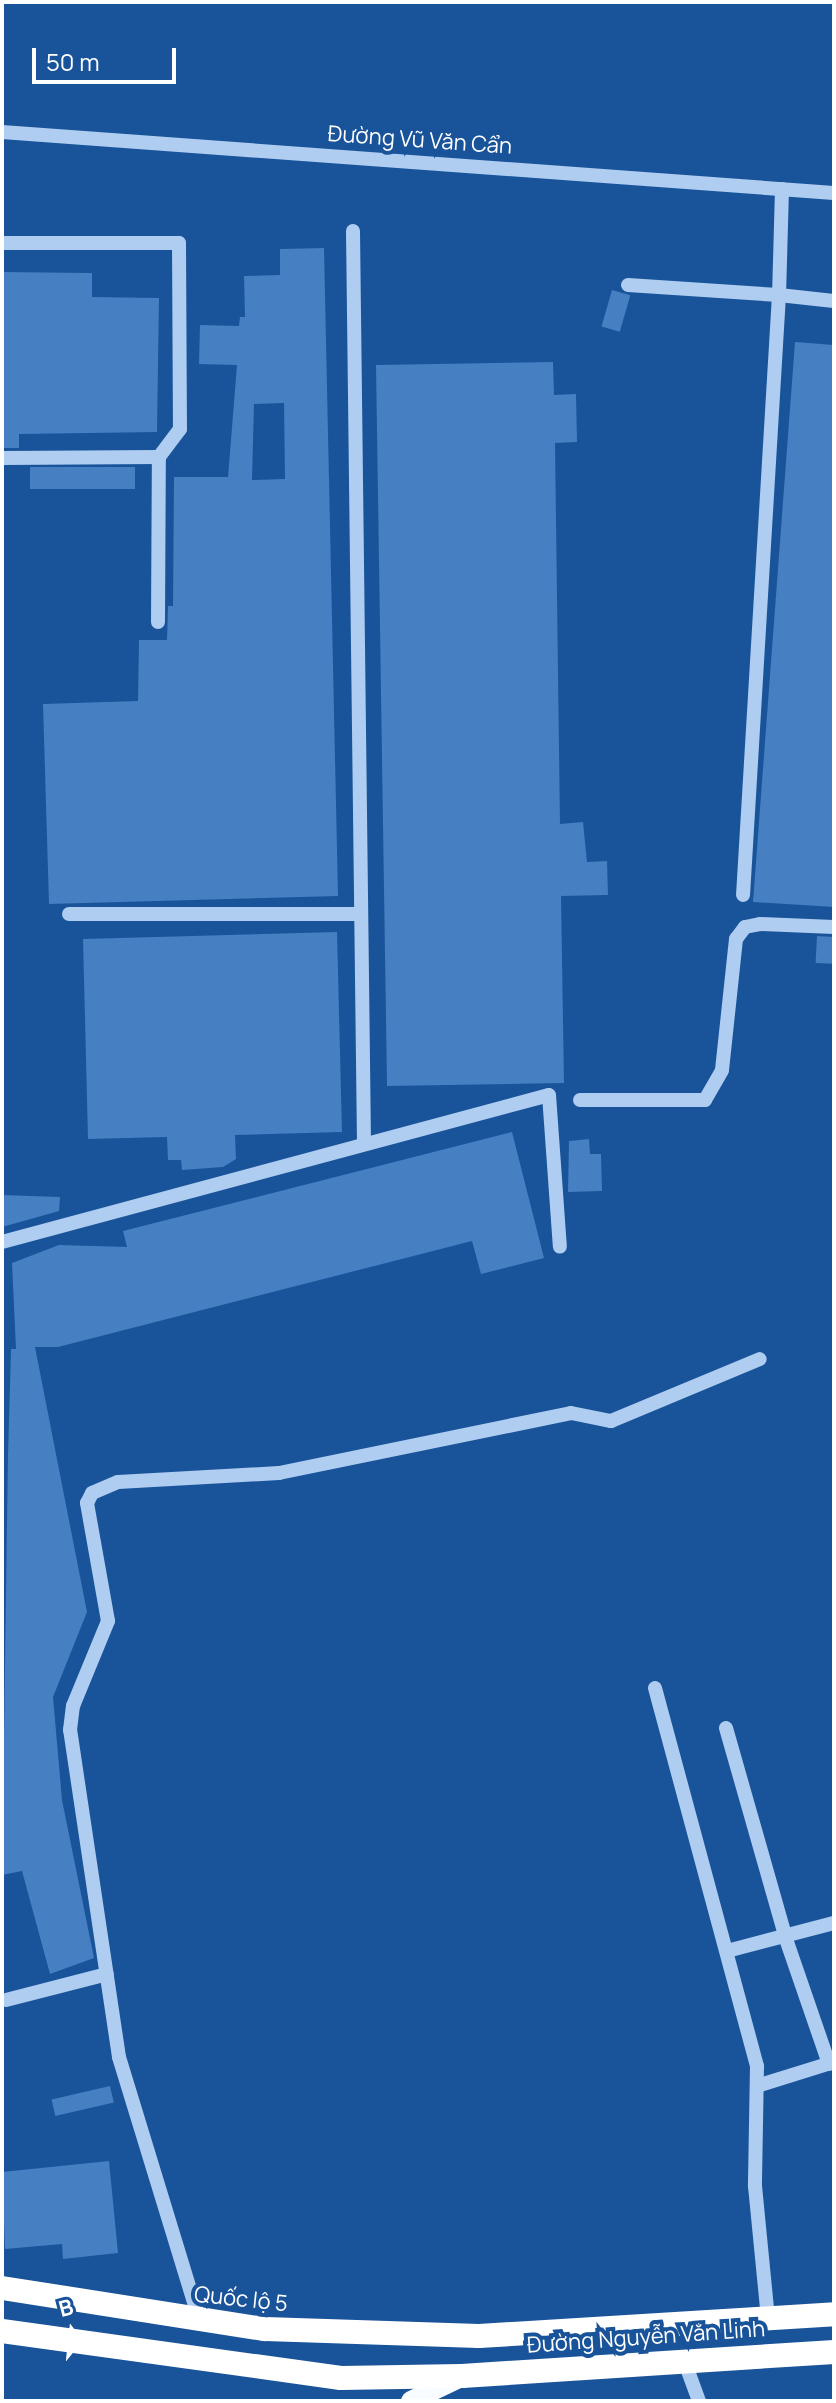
<!DOCTYPE html>
<meta charset="utf-8">
<style>
body{margin:0}
#map{position:relative;width:836px;height:2403px;overflow:hidden;background:#195399;font-family:Manrope,sans-serif}
div>[style]{position:absolute}
[style*='--x']{left:calc(var(--x)*1px);top:calc(var(--y)*1px);width:calc(var(--w)*1px);rotate:calc(var(--a)*1deg)}
.building>*{inset:0;background:#467fc2;transform-origin:0 0}
.minor>*{height:14px;margin:-7px;padding:0 7px;transform-origin:7px;border-radius:7px;background:#aecdf1}
.major>*{height:20px;margin:-10px;padding:0 10px;transform-origin:10px;border-radius:10px;background:#f8fbff}
.highway>*{height:24px;margin:-12px;padding:0 12px;transform-origin:12px;border-radius:12px;background:#fff}
span{translate:-50% -50%;white-space:nowrap;text-align:center;line-height:1.15;-webkit-text-stroke:8px #195399;paint-order:stroke}
.street-label{font-size:22px;color:#fff}
.frame{position:absolute;inset:0;border:4px solid #fff;pointer-events:none}
.north{position:absolute;left:32px;top:2291px;width:80px;height:80px;-webkit-text-stroke:6px #195399;paint-order:stroke;rotate:345deg;font-size:22px;font-weight:700;line-height:32px;text-align:center;color:#fff}
.north::after{content:'';display:block;margin:auto;width:28px;height:36px;background:#fff;clip-path:polygon(50% 0,100% 100%,50% 72%,0 100%)}
.scale{position:absolute;left:32px;top:48px;width:144px;height:36px;box-sizing:border-box;border:4px solid #fff;border-top:0;padding-left:10px;font-size:24px;line-height:28px;white-space:nowrap;color:#fff;-webkit-text-stroke:6px #195399;paint-order:stroke}
</style>
<div id="map">
<div class="building">
<i style="clip-path:polygon(evenodd,324px 248px,338px 896px,49px 904px,43px 704px,138px 701px,139px 640px,167px 640px,168px 606px,173px 606px,174px 477px,228px 477px,237px 365px,199px 364px,200px 325px,239px 326px,240px 317px,245px 317px,244px 276px,280px 275px,280px 249px,324px 248px,284px 403px,285px 479px,252px 480px,254px 404px,284px 403px)"></i>
<i style="clip-path:polygon(2px 272px,92px 273px,92px 297px,159px 298px,157px 432px,19px 434px,19px 448px,2px 448px)"></i>
<i style="left:612px;top:290px;width:19px;height:38px;rotate:16deg"></i>
<i style="clip-path:polygon(795px 342px,834px 345px,834px 907px,753px 902px)"></i>
<i style="clip-path:polygon(553px 362px,554px 395px,576px 394px,577px 442px,555px 443px,560px 824px,583px 822px,587px 862px,607px 861px,608px 895px,561px 896px,564px 1083px,387px 1086px,376px 365px)"></i>
<i style="left:135px;top:467px;width:22px;height:105px;rotate:90deg"></i>
<i style="clip-path:polygon(337px 932px,342px 1132px,235px 1135px,236px 1159px,223px 1167px,182px 1170px,181px 1160px,168px 1160px,167px 1137px,88px 1139px,83px 939px)"></i>
<i style="left:817px;top:936px;width:17px;height:27px;rotate:3deg"></i>
<i style="clip-path:polygon(512px 1132px,544px 1258px,481px 1274px,472px 1241px,58px 1347px,35px 1347px,87px 1612px,53px 1697px,62px 1800px,94px 1958px,50px 1974px,22px 1871px,2px 1875px,8px 1454px,11px 1349px,16px 1349px,12px 1263px,59px 1245px,127px 1247px,123px 1231px)"></i>
<i style="clip-path:polygon(589px 1139px,590px 1154px,601px 1154px,602px 1191px,568px 1192px,569px 1141px)"></i>
<i style="clip-path:polygon(2px 1195px,60px 1197px,59px 1211px,2px 1227px)"></i>
<i style="left:110px;top:2086px;width:17px;height:60px;rotate:77deg"></i>
<i style="clip-path:polygon(109px 2161px,118px 2253px,63px 2259px,62px 2244px,5px 2249px,2px 2172px)"></i>
</div>
<div class="minor">
<i style="--x:2;--y:132;--w:834;--a:4.19"></i>
<i style="--x:782;--y:189;--w:106;--a:91.6"></i>
<i style="--x:779;--y:295;--w:55;--a:6.2"></i>
<i style="--x:353;--y:231;--w:911;--a:89.31"></i>
<i style="--x:2;--y:243;--w:177;--a:0"></i>
<i style="--x:179;--y:243;--w:186;--a:89.7"></i>
<i style="--x:180;--y:429;--w:35;--a:127"></i>
<i style="--x:159;--y:457;--w:157;--a:179.6"></i>
<i style="--x:628;--y:285;--w:151;--a:3.8"></i>
<i style="--x:779;--y:295;--w:601;--a:93.43"></i>
<i style="--x:158;--y:622;--w:165;--a:-89.7"></i>
<i style="--x:69;--y:914;--w:292;--a:0"></i>
<i style="--x:580;--y:1100;--w:125;--a:0"></i>
<i style="--x:705;--y:1100;--w:34;--a:-60"></i>
<i style="--x:722;--y:1070;--w:132;--a:-83.9"></i>
<i style="--x:736;--y:939;--w:15;--a:-53"></i>
<i style="--x:745;--y:927;--w:15;--a:-11"></i>
<i style="--x:760;--y:924;--w:74;--a:2.3"></i>
<i style="--x:2;--y:1242;--w:566;--a:-15.04"></i>
<i style="--x:549;--y:1095;--w:152;--a:85.9"></i>
<i style="--x:655;--y:1688;--w:392;--a:74.9"></i>
<i style="--x:757;--y:2066;--w:120;--a:91"></i>
<i style="--x:755;--y:2186;--w:133;--a:84.4"></i>
<i style="--x:726;--y:1728;--w:219;--a:74.1"></i>
<i style="--x:786;--y:1939;--w:132;--a:71"></i>
<i style="--x:727;--y:1951;--w:111;--a:-14.7"></i>
<i style="--x:6;--y:2000;--w:104;--a:-14.4"></i>
<i style="--x:760;--y:2085;--w:77;--a:-17.3"></i>
<i style="--x:200;--y:2322;--w:277;--a:-107"></i>
<i style="--x:119;--y:2057;--w:331;--a:-98.5"></i>
<i style="--x:70;--y:1730;--w:24;--a:-83"></i>
<i style="--x:73;--y:1706;--w:92;--a:-67.6"></i>
<i style="--x:108;--y:1621;--w:120;--a:-100.1"></i>
<i style="--x:87;--y:1503;--w:11;--a:-63"></i>
<i style="--x:92;--y:1493;--w:28;--a:-23"></i>
<i style="--x:118;--y:1482;--w:161;--a:-3.2"></i>
<i style="--x:279;--y:1473;--w:298;--a:-11.6"></i>
<i style="--x:571;--y:1413;--w:41;--a:11.3"></i>
<i style="--x:611;--y:1421;--w:161;--a:-22.6"></i>
<i style="--x:684;--y:2360;--w:44;--a:69.9"></i>
</div>
<div class="major">
<i style="--x:411;--y:2401;--w:55;--a:-25.6"></i>
</div>
<div class="highway">
<i style="--x:2;--y:2288;--w:266;--a:8.9"></i>
<i style="--x:265;--y:2329;--w:214;--a:1.9"></i>
<i style="--x:479;--y:2336;--w:356;--a:-3.5"></i>
<i style="--x:2;--y:2331;--w:342;--a:7.9"></i>
<i style="--x:341;--y:2378;--w:121;--a:-0.9"></i>
<i style="--x:462;--y:2376;--w:373;--a:-3.7"></i>
</div>
<div class="street-label">
<span style="left:420px;top:140px;rotate:4deg">Đường Vũ Văn Cẩn</span>
<span style="left:241px;top:2299px;rotate:6deg">Quốc lộ 5</span>
<span style="left:646px;top:2337px;rotate:-4deg">Đường Nguyễn Văn Linh</span>
</div>
<div class="frame"></div>
<div class="north">B</div>
<div class="scale">50 m</div>
</div>
